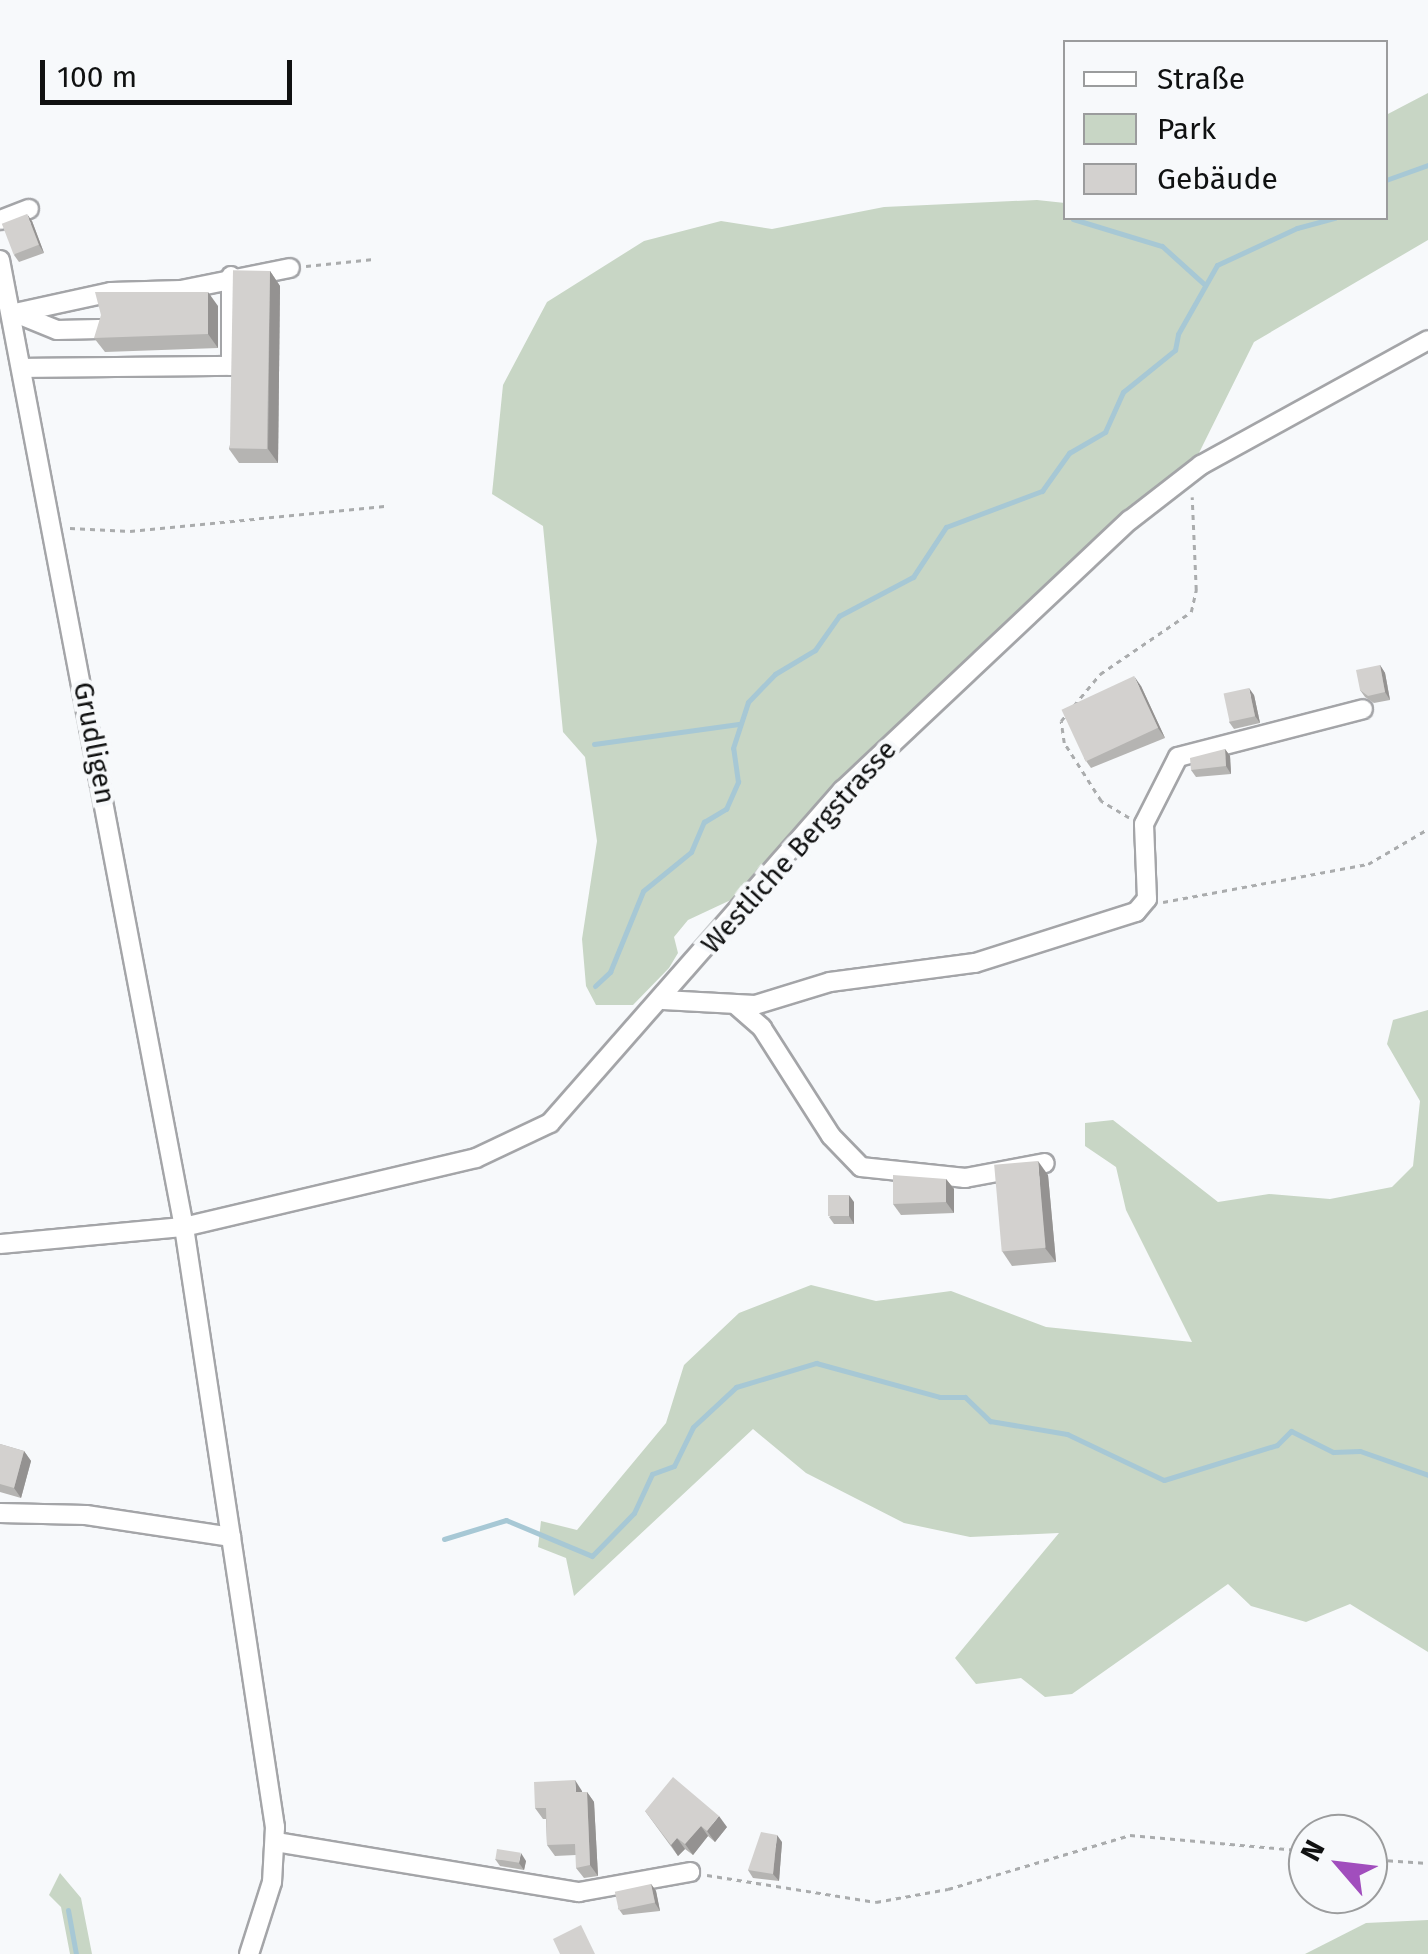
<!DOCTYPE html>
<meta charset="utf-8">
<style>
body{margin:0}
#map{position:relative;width:1428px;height:1954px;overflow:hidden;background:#f7f9fb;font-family:"Fira Sans",sans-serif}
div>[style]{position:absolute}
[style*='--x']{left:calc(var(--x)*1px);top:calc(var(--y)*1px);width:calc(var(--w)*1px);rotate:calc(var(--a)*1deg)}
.green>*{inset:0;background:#c8d6c5}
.stream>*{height:5px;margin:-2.5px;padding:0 2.5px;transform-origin:2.5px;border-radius:2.5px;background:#a7c8d5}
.path>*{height:2.5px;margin-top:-1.25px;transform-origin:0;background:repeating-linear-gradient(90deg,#aaacad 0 5px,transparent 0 10px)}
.roads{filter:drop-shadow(2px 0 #a4a5a8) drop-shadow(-2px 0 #a4a5a8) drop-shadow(0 2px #a4a5a8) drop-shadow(0 -2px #a4a5a8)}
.minor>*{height:18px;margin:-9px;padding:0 9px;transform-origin:9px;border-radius:9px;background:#fff}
.wall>*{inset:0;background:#b5b4b2}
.shaded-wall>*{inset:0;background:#949291}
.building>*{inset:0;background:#d3d1cf;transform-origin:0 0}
span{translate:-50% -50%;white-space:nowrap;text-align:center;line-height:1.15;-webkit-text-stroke:9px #f7f9fb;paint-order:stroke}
.street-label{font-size:28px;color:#101111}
.legend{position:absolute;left:1063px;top:40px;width:325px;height:180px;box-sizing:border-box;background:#f7f9fb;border:2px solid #9b9c9d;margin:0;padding:12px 18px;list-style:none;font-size:30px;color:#101111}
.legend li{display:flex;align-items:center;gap:20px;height:50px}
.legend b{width:50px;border:2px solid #9b9c9d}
.north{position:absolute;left:1288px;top:1814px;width:100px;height:100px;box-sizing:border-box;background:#f7f9fb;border:2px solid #9b9c9d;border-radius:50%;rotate:298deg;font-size:28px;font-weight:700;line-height:40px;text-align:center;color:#101111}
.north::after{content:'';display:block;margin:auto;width:35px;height:45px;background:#a14ebd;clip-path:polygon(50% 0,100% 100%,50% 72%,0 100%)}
.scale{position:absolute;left:40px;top:60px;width:252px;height:45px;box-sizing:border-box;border:5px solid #101111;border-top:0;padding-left:12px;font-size:30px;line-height:35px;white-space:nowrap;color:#101111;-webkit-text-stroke:8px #f7f9fb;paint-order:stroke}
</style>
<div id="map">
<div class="green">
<i style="clip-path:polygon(1428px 93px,1428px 240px,1254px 342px,1195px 461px,750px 891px,688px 920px,674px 937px,678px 953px,669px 968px,633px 1005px,596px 1005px,586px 986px,582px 939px,597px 841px,585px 757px,563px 732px,543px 526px,492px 494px,503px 385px,547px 302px,644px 241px,721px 221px,772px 229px,884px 207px,1037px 200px,1065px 203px,1066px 218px,1386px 218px,1386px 115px)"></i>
<i style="clip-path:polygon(1428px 1010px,1428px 1652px,1350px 1604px,1306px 1622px,1251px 1606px,1228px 1584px,1072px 1694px,1045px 1697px,1021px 1678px,976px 1684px,955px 1658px,1059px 1533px,970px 1537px,904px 1523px,806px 1473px,753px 1429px,574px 1596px,566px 1558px,538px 1547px,541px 1521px,577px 1530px,666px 1423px,684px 1365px,739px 1313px,811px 1285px,876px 1301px,951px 1291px,1046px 1327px,1192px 1342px,1126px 1210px,1116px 1167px,1085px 1146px,1085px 1123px,1113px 1120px,1218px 1202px,1269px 1194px,1330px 1199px,1392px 1187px,1413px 1166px,1420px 1101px,1387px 1044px,1393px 1020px)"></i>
<i style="clip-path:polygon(60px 1873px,81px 1898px,92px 1954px,70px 1954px,61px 1907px,49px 1895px)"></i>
<i style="clip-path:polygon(1428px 1920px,1428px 1954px,1305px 1954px,1366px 1923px)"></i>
</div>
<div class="stream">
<i style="--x:1386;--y:180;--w:45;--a:-19.7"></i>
<i style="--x:1073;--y:219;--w:93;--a:16.9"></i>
<i style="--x:1162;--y:246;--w:58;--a:42.2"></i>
<i style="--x:594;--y:744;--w:146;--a:-7.9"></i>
<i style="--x:595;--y:986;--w:21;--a:-43"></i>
<i style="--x:610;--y:972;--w:87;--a:-67.8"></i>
<i style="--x:643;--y:891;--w:62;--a:-39.1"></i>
<i style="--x:691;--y:852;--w:33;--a:-67"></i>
<i style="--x:704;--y:822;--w:26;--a:-31"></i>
<i style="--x:726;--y:809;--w:30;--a:-66"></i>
<i style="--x:738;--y:782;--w:34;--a:-98"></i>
<i style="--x:733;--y:748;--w:48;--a:-71.9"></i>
<i style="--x:748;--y:702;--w:39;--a:-46"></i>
<i style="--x:775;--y:674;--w:47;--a:-31"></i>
<i style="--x:815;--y:650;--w:42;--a:-54.8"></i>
<i style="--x:839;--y:616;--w:84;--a:-27.8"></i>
<i style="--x:913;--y:577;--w:60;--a:-56.6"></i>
<i style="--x:946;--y:527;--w:103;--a:-20.6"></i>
<i style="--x:1042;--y:491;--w:47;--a:-54.6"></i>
<i style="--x:1069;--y:453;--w:42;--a:-30.3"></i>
<i style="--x:1105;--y:432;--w:44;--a:-65.8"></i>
<i style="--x:1123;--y:392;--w:67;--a:-38.9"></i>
<i style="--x:1175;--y:350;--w:16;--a:-79"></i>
<i style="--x:1178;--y:334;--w:79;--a:-60.5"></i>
<i style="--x:1217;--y:265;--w:88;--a:-24.8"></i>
<i style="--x:1297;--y:228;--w:39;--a:-15"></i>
<i style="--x:444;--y:1539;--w:65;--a:-17"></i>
<i style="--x:506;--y:1520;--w:93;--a:22.7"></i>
<i style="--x:592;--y:1556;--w:60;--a:-45.7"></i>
<i style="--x:634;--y:1513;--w:43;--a:-65.2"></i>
<i style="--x:652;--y:1474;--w:23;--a:-20"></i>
<i style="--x:674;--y:1466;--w:43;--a:-64"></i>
<i style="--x:693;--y:1427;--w:59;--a:-42.9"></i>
<i style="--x:736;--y:1387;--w:84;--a:-16.7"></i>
<i style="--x:816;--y:1363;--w:129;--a:15.3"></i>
<i style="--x:940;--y:1397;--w:25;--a:0"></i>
<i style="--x:965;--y:1397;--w:35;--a:44"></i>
<i style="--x:990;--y:1421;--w:78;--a:9.6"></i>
<i style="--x:1067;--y:1434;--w:107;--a:25.4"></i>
<i style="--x:1164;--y:1480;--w:118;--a:-17.2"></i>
<i style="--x:1277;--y:1445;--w:20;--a:-45"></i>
<i style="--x:1291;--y:1431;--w:47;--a:26.6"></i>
<i style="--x:1333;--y:1452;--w:27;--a:-2"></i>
<i style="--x:1360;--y:1451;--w:72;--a:19.4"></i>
<i style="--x:68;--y:1910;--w:45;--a:79.7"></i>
</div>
<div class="path">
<i style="--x:306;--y:266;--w:68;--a:-5.9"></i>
<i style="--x:70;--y:528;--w:60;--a:2.9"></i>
<i style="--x:130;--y:531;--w:258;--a:-5.6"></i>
<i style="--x:1129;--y:818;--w:33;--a:-149"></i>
<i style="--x:1101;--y:801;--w:69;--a:-122.5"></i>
<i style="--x:1064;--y:743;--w:22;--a:-98"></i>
<i style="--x:1061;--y:721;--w:61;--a:-50.3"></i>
<i style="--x:1100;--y:674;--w:110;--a:-34.3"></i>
<i style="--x:1191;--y:612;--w:23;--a:-77"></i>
<i style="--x:1196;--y:590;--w:93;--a:-92.5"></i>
<i style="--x:1163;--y:902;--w:208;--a:-10.5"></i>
<i style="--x:1368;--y:864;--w:69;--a:-30.3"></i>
<i style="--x:1368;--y:1859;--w:60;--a:3.8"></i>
<i style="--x:707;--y:1875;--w:171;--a:9.1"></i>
<i style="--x:876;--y:1902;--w:73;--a:-10.2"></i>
<i style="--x:948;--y:1889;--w:190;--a:-16.5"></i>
<i style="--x:1130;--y:1835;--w:179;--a:5.1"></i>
</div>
<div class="roads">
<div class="minor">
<i style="--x:0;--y:220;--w:31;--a:-21"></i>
<i style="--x:0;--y:260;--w:984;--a:79.23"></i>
<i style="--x:184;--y:1227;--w:607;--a:81.38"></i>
<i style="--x:275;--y:1827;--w:55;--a:93.1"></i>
<i style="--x:272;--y:1882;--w:76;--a:107.7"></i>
<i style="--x:15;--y:313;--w:98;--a:-12.3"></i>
<i style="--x:111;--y:292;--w:70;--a:-1.6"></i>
<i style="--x:181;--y:290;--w:111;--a:-11.4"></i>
<i style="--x:15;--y:313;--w:45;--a:22"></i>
<i style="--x:57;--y:330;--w:42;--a:-1.4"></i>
<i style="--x:25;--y:368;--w:206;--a:-0.6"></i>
<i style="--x:231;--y:366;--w:90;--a:-90"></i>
<i style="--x:663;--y:1000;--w:92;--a:3.1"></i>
<i style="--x:755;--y:1005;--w:78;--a:-17"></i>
<i style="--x:830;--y:982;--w:146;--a:-7.5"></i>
<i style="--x:975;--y:963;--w:169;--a:-17.6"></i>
<i style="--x:1136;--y:912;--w:17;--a:-50"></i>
<i style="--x:1147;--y:899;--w:75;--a:-92.3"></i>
<i style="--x:1144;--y:824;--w:75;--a:-63.1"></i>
<i style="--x:1178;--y:757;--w:191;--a:-14.5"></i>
<i style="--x:737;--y:1006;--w:33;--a:41"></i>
<i style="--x:762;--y:1028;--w:128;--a:57.4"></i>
<i style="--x:831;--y:1136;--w:43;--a:45.9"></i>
<i style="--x:861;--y:1167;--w:105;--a:6"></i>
<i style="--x:965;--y:1178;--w:81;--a:-10.6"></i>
<i style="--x:0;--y:1244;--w:185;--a:-5.3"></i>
<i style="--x:184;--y:1227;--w:300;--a:-13.3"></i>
<i style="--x:476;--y:1158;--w:82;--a:-25.3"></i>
<i style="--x:550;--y:1123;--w:444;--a:-48.7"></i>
<i style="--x:843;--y:790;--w:394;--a:-43.3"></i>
<i style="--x:1130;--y:520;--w:90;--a:-37.8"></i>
<i style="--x:1201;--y:465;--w:259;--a:-28.8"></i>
<i style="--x:0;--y:1513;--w:86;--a:1.3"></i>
<i style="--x:86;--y:1515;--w:147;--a:8.6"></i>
<i style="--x:276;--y:1842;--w:307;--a:9.4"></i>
<i style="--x:579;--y:1892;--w:113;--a:-10.2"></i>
</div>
</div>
<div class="wall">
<i style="clip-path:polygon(32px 221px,44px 253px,19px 262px,14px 255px)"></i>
<i style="clip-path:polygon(270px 271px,280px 286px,278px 463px,239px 463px,229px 449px)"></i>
<i style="clip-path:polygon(218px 306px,218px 348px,105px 352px,94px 338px)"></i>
<i style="clip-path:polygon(1380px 665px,1385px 673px,1390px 700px,1374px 703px,1365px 697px,1360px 690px)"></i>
<i style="clip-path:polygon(1141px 686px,1165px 738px,1091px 768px,1084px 758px)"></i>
<i style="clip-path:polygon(1254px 695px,1260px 723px,1234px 729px,1229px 722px)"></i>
<i style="clip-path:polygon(1225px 749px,1230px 756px,1231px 774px,1196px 777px,1191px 770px)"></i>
<i style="clip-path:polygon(1048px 1175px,1056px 1262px,1012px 1266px,1002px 1251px)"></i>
<i style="clip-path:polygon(946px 1179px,954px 1189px,954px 1213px,901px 1215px,893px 1204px)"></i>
<i style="clip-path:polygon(854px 1202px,854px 1224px,834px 1224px,829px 1217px)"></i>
<i style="clip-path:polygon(0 1444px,24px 1451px,31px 1461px,21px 1498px,0 1492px)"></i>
<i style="clip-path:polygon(583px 1792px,587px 1792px,594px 1802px,598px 1876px,584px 1878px,576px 1868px,576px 1855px,555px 1856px,547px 1845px,546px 1819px,543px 1819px,535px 1808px)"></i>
<i style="clip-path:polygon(645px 1811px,727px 1827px,715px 1842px,708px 1836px,693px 1855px,685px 1849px,678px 1856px)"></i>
<i style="clip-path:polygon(782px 1842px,779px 1881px,753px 1878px,748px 1870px)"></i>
<i style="clip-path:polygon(495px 1859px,526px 1861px,524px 1870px,500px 1866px)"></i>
<i style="clip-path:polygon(651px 1884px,656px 1891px,660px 1911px,623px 1915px,618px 1908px)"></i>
</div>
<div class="shaded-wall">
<i style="clip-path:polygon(27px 214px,32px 221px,44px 253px,39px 245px)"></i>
<i style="clip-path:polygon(270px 271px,280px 286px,278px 463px,268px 449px)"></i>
<i style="clip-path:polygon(208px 292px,218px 306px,218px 348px,208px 334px)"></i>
<i style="clip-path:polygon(1380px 665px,1385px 673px,1390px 700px,1385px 692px)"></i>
<i style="clip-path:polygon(1134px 676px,1141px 686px,1165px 738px,1158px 728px)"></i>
<i style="clip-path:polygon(1249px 688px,1254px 695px,1260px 723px,1255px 716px)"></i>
<i style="clip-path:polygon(1225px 749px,1230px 756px,1231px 774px,1226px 766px)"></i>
<i style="clip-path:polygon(1038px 1161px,1048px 1175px,1056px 1262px,1045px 1248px)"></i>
<i style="clip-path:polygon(946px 1179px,954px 1189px,954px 1213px,946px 1202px)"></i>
<i style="clip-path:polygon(849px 1195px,854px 1202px,854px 1224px,849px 1216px)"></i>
<i style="clip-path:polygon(24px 1451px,31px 1461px,21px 1498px,14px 1488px)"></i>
<i style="clip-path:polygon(575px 1780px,582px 1791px,583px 1803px,576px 1792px)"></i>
<i style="clip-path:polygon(587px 1792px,594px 1802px,598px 1876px,590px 1865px)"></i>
<i style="clip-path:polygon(719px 1816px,727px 1827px,715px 1842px,707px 1831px)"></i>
<i style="clip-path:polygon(701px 1826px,708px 1836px,693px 1855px,685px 1844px)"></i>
<i style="clip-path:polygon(777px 1835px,782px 1842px,779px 1881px,773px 1874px)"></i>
<i style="clip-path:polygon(677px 1838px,685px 1849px,678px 1856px,671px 1845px)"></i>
<i style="clip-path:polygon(521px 1853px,526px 1861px,524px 1870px,519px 1863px)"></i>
<i style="clip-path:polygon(651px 1884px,656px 1891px,660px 1911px,655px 1903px)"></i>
</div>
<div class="building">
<i style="left:27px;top:214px;width:33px;height:27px;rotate:69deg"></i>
<i style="left:270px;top:271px;width:178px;height:37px;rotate:91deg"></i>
<i style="clip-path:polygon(95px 292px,208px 292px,208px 334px,94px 338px,101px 315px)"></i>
<i style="clip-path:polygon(1380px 665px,1385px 692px,1368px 696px,1360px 690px,1356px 670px)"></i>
<i style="left:1134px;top:676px;width:57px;height:80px;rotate:65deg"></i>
<i style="left:1249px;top:688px;width:29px;height:26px;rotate:78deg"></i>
<i style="clip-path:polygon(1225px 749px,1226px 766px,1191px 770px,1190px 758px)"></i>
<i style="left:1038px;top:1161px;width:87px;height:44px;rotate:85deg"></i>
<i style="clip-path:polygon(893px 1175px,946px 1179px,946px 1202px,893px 1204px)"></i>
<i style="left:849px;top:1195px;width:21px;height:21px;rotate:90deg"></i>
<i style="clip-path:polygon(0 1444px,24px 1451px,14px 1488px,0 1484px)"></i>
<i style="clip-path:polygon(673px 1777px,719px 1816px,707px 1831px,701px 1826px,685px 1844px,677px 1838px,671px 1845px,645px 1811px)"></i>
<i style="clip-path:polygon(575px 1780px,576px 1792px,587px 1792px,590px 1865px,576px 1868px,575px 1844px,547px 1845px,546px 1808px,535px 1808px,534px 1782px)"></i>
<i style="clip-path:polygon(761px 1832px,777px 1835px,773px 1874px,748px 1870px)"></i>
<i style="left:497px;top:1849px;width:24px;height:10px;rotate:9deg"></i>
<i style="left:651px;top:1884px;width:19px;height:37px;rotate:78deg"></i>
<i style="clip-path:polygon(581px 1925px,595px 1954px,560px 1954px,553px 1939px)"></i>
</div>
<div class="street-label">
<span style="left:94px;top:743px;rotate:79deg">Grudligen</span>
<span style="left:799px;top:847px;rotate:-48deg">Westliche Bergstrasse</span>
</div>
<ul class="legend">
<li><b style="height:12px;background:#fff"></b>Straße</li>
<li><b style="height:28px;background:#c8d6c5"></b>Park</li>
<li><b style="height:28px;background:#d3d1cf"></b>Gebäude</li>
</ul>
<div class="north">N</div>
<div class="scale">100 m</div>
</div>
